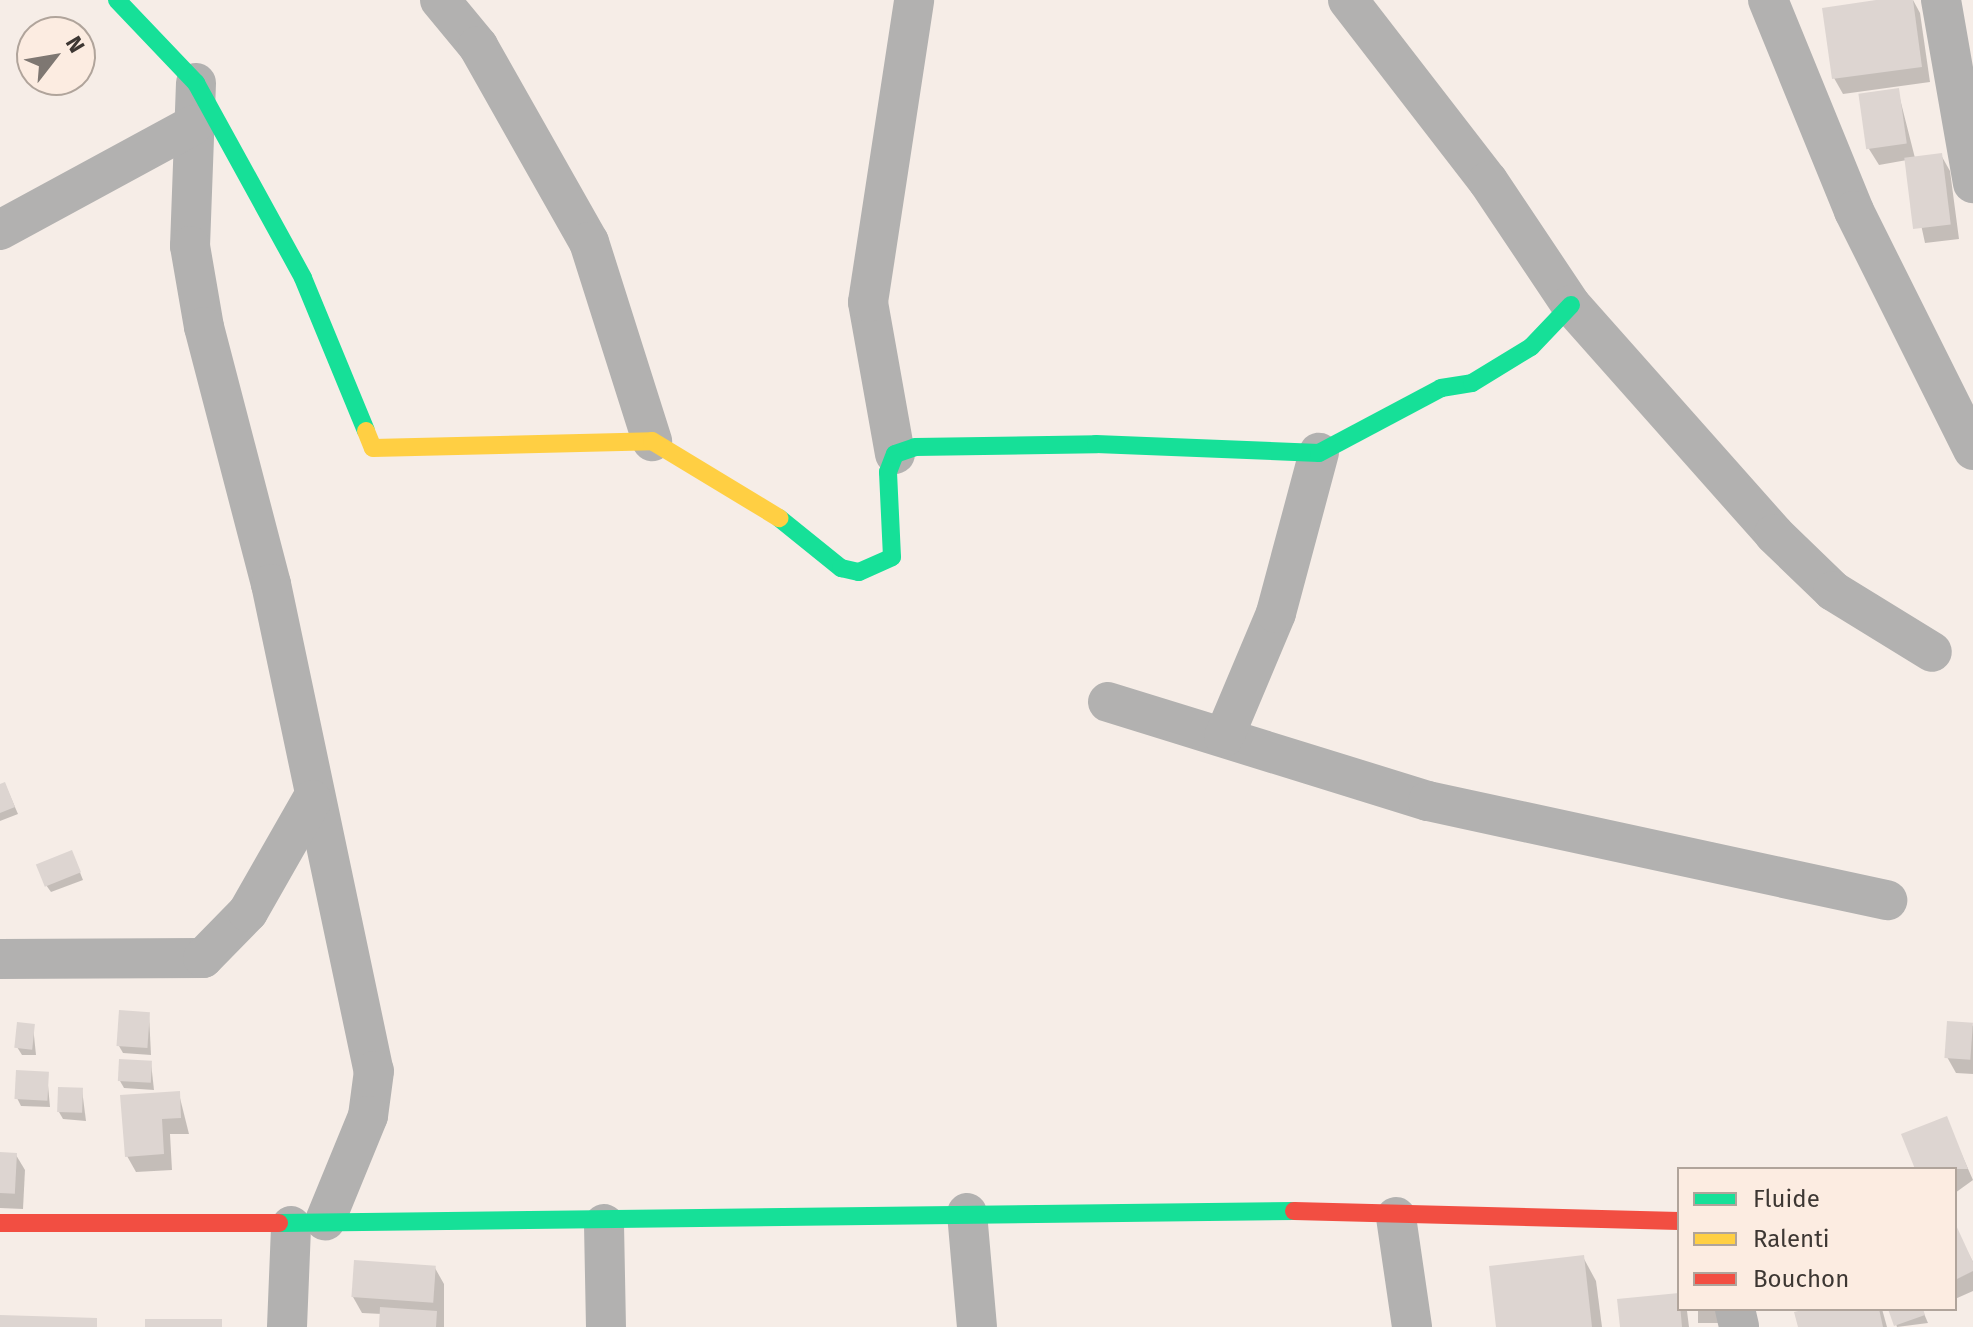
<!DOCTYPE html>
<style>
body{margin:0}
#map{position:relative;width:1973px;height:1327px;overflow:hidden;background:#f6ede7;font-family:"Fira Sans",sans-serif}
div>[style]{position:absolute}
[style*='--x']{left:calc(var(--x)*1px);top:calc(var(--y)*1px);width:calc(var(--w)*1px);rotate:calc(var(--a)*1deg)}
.shadow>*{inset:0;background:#0003;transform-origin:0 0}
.building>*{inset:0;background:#ddd5d1;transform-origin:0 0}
.street>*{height:40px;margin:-20px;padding:0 20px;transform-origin:20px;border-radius:20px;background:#b2b1b0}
.fast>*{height:18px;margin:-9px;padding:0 9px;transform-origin:9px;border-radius:9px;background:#16e098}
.slow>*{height:18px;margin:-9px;padding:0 9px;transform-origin:9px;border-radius:9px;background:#ffcf43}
.jam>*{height:18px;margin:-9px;padding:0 9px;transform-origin:9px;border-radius:9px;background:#f24e42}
span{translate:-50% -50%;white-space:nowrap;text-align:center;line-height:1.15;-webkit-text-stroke:7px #fcece1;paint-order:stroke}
.legend{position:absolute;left:1677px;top:1167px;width:280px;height:144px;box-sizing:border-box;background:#fcece1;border:2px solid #b0a49b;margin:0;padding:10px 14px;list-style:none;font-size:24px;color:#3d3733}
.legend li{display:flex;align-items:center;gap:16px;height:40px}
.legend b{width:40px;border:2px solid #b0a49b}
.north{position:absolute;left:16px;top:16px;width:80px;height:80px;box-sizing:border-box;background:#fcece1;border:2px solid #b0a49b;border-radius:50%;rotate:59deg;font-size:22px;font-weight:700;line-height:32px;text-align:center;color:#3d3733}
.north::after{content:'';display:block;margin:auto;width:28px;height:36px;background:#7e7772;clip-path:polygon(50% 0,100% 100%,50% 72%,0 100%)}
</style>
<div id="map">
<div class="shadow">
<i style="clip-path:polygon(1891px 0,1913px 0,1920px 13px,1930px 82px,1843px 94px,1834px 78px)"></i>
<i style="clip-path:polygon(1898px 91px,1915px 158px,1941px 155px,1950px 171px,1959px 239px,1925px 243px,1907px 160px,1879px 165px,1869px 149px)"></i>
<i style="clip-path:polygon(5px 784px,18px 814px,0 821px,0 786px)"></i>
<i style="clip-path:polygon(75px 860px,83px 880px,51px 892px,46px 885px)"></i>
<i style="clip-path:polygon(149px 1014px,151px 1055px,123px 1053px,119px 1046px)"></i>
<i style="clip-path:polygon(1973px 1025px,1973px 1074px,1956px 1073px,1947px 1057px)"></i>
<i style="clip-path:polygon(33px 1026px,36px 1055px,22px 1055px,17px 1047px)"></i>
<i style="clip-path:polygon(151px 1063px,154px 1090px,124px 1088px,120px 1081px)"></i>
<i style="clip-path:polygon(47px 1074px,50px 1107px,21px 1106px,17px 1098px)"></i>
<i style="clip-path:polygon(82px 1090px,86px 1121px,63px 1119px,59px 1112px)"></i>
<i style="clip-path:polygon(179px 1094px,189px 1134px,170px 1134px,172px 1170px,136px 1172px,127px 1156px)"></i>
<i style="clip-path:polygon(1946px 1119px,1973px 1180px,1955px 1193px,1955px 1169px,1917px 1169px)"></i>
<i style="clip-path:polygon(0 1154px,16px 1155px,25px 1170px,23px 1209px,0 1208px)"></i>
<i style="clip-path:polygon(1955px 1228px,1973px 1262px,1973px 1291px,1955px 1299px)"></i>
<i style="clip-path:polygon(1583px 1257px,1596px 1281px,1602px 1327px,1498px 1327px)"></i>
<i style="clip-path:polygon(435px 1268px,444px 1284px,444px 1327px,381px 1327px,382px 1314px,362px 1313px,353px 1297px)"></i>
<i style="clip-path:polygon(1679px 1309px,1687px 1311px,1689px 1327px,1622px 1327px)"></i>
<i style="left:1698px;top:1309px;width:37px;height:14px"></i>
<i style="clip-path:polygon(1815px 1309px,1882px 1309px,1887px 1327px,1800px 1327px)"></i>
<i style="clip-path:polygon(1890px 1309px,1922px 1309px,1928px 1323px,1897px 1327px)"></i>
</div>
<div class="building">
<i style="clip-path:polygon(1876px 0,1913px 0,1922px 67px,1832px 79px,1822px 8px)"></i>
<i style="left:1899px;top:88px;width:56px;height:41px;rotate:82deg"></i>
<i style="left:1942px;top:153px;width:72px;height:38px;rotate:83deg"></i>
<i style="clip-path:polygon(5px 782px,15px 807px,0 813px,0 784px)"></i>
<i style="left:72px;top:850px;width:24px;height:39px;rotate:68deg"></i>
<i style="left:119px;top:1010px;width:31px;height:36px;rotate:4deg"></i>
<i style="left:1947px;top:1021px;width:26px;height:37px;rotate:4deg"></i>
<i style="left:17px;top:1022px;width:18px;height:26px;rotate:6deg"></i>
<i style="left:119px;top:1059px;width:33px;height:22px;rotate:3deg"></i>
<i style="left:16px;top:1070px;width:33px;height:29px;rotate:3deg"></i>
<i style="left:58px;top:1087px;width:25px;height:25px;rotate:2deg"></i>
<i style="clip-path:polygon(180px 1091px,181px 1118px,162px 1119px,164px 1154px,125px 1157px,120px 1095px)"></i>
<i style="clip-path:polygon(1947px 1116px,1968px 1169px,1915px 1169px,1901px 1134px)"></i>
<i style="left:0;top:1152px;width:17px;height:41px;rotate:3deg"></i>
<i style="clip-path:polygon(1955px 1223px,1973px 1262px,1973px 1271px,1955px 1280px)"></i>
<i style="clip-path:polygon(1584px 1255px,1592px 1327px,1496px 1327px,1489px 1266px)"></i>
<i style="left:354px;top:1260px;width:82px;height:37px;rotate:4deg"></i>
<i style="clip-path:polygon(1679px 1293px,1682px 1327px,1620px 1327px,1617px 1299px)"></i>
<i style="clip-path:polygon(380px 1307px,437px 1311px,436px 1327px,379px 1327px)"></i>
<i style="clip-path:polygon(1807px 1309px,1879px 1309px,1883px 1327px,1798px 1327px,1794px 1312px)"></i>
<i style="clip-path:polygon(1888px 1309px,1923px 1309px,1925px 1315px,1894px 1326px)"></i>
<i style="clip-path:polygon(0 1315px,97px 1318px,97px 1327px,0 1327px)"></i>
<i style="left:145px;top:1319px;width:77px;height:8px"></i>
</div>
<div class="street">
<i style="--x:440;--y:0;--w:60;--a:50.4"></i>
<i style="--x:478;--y:46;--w:225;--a:60.5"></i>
<i style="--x:589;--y:242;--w:209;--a:72.4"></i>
<i style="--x:1348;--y:0;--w:229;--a:52.3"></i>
<i style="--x:1488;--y:181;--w:149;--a:56.2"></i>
<i style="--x:1571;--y:305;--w:306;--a:48.4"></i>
<i style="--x:1774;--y:534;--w:82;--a:44"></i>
<i style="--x:1833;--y:591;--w:116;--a:31.6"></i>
<i style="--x:1768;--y:0;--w:228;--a:67.8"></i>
<i style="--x:1854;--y:211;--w:267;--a:63.5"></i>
<i style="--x:1941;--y:0;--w:186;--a:80.1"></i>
<i style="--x:196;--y:83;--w:163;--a:92.1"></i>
<i style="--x:190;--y:246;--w:82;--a:80.2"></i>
<i style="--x:204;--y:327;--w:266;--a:75.4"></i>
<i style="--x:271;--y:584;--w:498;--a:78.1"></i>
<i style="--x:374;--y:1071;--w:45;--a:97.6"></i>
<i style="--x:368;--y:1116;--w:113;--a:112.3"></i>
<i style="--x:0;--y:230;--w:220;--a:-28.5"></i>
<i style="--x:895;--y:454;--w:154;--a:-100.1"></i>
<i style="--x:868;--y:302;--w:305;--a:-81.3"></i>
<i style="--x:1108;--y:702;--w:335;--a:17.2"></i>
<i style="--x:1428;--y:801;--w:470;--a:12.2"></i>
<i style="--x:1224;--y:737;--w:134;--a:-67.2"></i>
<i style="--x:1276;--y:613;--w:166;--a:-75"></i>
<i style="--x:0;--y:959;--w:203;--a:-0.3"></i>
<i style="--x:203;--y:958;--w:64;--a:-45.6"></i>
<i style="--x:248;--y:912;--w:129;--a:-60.3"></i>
<i style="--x:967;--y:1213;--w:114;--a:85"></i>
<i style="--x:1396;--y:1217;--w:111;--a:81.7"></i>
<i style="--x:604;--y:1224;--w:103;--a:88.9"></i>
<i style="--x:1735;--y:1309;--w:18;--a:77"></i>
<i style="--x:287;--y:1327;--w:101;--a:-87.7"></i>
</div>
<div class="fast">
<i style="--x:117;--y:0;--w:115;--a:46.4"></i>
<i style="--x:196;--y:83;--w:222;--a:61.2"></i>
<i style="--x:303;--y:278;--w:165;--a:67.6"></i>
<i style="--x:779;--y:518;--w:80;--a:38.9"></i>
<i style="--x:841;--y:568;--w:18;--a:13"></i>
<i style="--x:859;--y:572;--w:36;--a:-24"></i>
<i style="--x:892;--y:557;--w:85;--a:-92.7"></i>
<i style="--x:888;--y:472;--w:19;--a:-69"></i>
<i style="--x:895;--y:454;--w:21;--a:-19"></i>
<i style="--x:915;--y:447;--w:181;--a:-0.9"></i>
<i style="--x:1096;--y:444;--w:223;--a:2.3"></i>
<i style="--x:1319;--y:453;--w:138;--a:-28"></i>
<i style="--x:1441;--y:388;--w:31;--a:-9"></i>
<i style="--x:1472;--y:383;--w:69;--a:-31.4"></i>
<i style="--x:1531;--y:347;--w:58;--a:-46.4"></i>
<i style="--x:279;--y:1223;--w:1015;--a:-0.68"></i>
</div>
<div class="slow">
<i style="--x:366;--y:431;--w:18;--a:68"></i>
<i style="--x:373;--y:448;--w:279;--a:-1.4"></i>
<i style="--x:652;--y:441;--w:149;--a:31.2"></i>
</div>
<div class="jam">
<i style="--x:1294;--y:1211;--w:385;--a:1.5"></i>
<i style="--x:0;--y:1223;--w:279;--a:0"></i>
</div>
<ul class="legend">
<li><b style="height:10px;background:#16e098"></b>Fluide</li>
<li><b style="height:10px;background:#ffcf43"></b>Ralenti</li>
<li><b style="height:10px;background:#f24e42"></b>Bouchon</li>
</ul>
<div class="north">N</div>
</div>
